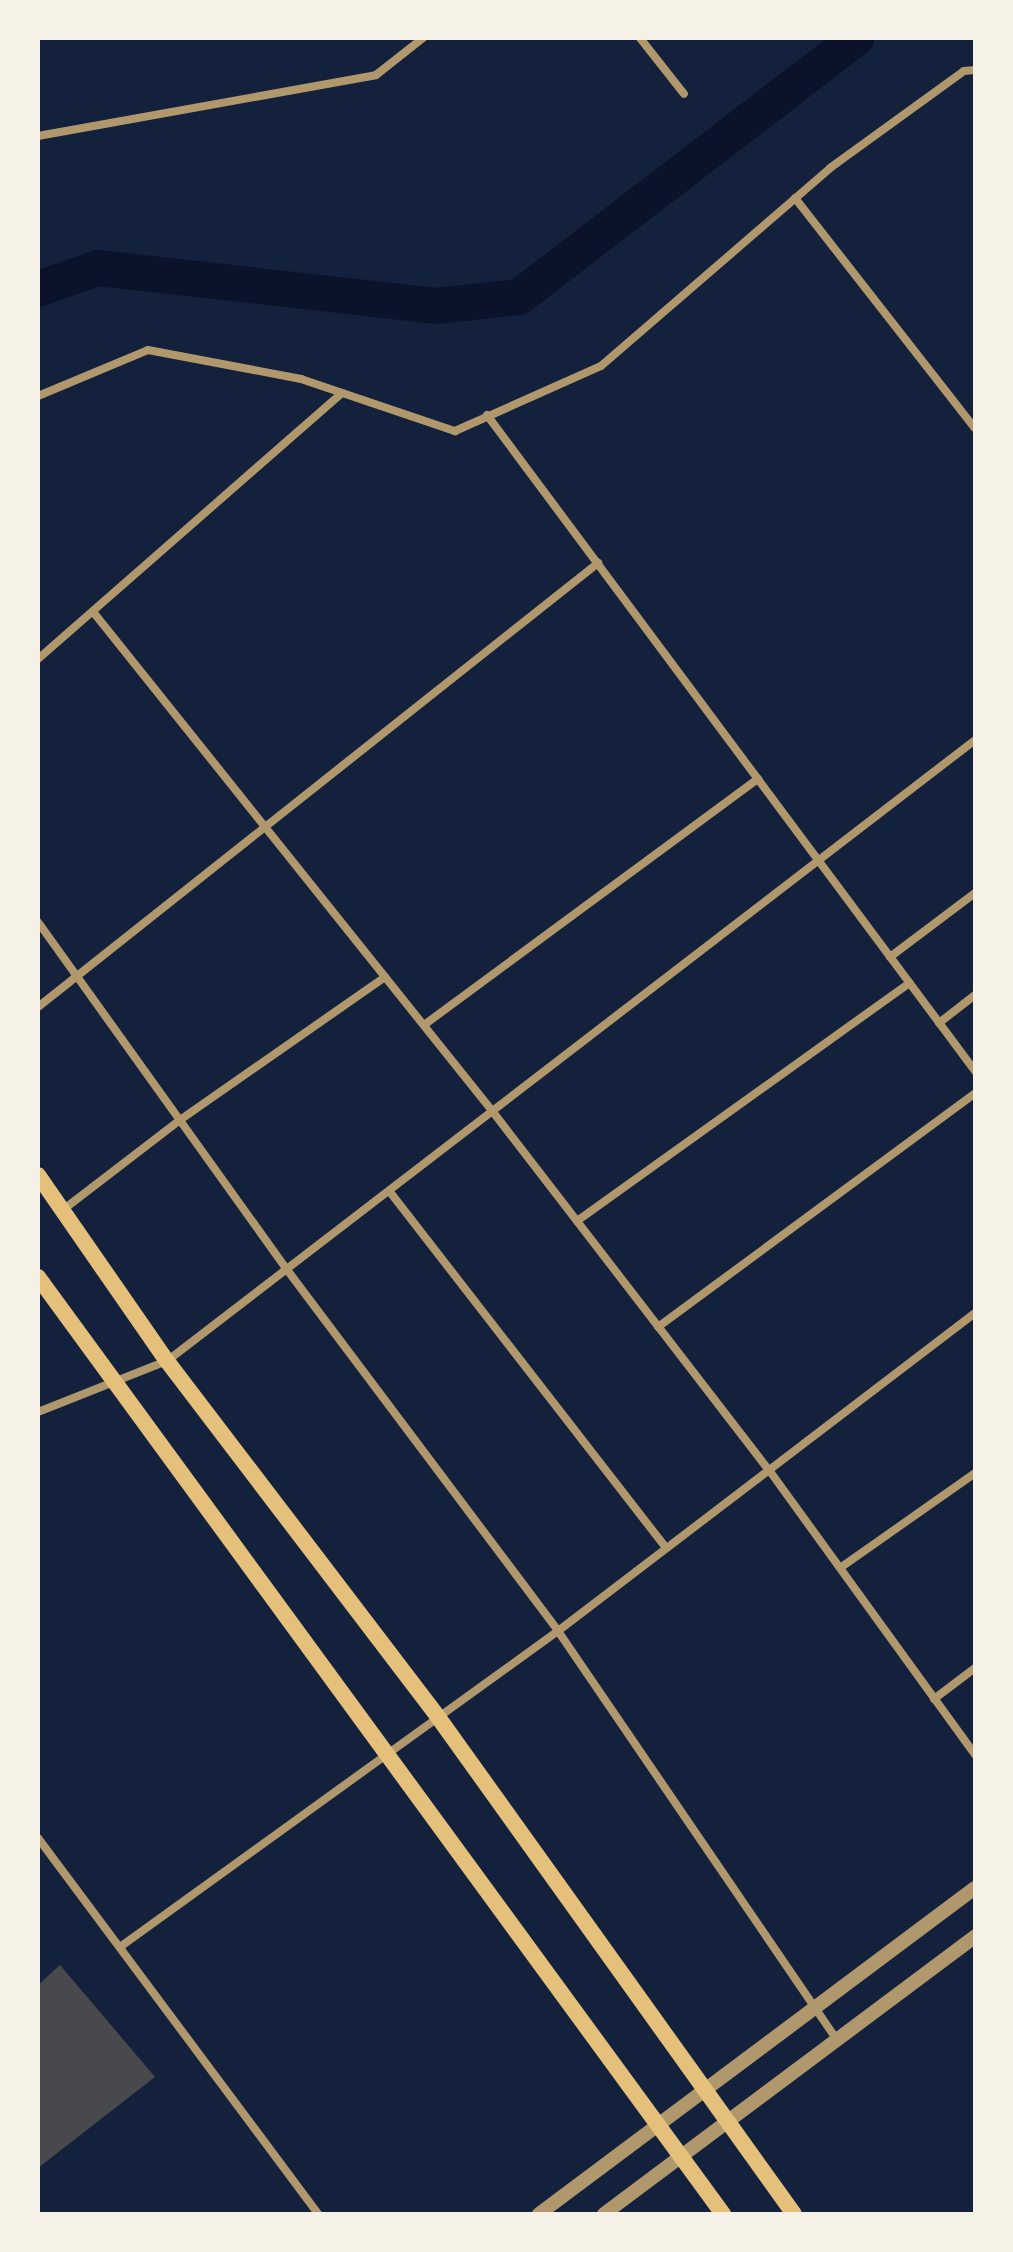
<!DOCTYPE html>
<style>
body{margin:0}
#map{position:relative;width:1013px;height:2252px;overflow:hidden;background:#14213d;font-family:Helvetica,sans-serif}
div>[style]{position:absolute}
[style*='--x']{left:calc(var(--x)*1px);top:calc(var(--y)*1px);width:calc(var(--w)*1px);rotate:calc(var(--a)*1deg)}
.canal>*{height:36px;margin:-18px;padding:0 18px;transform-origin:18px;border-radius:18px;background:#0b132b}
.building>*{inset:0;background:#48494c}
.minor>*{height:8px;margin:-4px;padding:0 4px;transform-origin:4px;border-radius:4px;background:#b1986c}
.tertiary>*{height:14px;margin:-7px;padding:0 7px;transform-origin:7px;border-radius:7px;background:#b1986c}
.secondary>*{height:16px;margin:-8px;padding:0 8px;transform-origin:8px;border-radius:8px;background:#e5c07b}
span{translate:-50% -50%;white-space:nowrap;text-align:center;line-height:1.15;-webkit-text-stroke:6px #f6f1e7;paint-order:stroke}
.frame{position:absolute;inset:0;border:40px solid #f6f1e7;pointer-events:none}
</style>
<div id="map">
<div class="canal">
<i style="--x:38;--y:289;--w:64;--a:-19.3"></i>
<i style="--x:98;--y:268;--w:341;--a:6.4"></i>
<i style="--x:437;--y:306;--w:82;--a:-6.3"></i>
<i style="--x:519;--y:297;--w:425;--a:-37.5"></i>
</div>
<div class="building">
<i style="clip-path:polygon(60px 1965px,155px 2077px,38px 2168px,38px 1985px)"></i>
</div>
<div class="minor">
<i style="--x:640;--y:38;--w:71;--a:51.8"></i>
<i style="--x:38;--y:136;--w:343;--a:-10.2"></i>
<i style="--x:376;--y:75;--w:60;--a:-38.2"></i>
<i style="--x:795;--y:198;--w:292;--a:52"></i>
<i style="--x:38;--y:396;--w:119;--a:-22.7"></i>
<i style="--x:148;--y:350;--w:156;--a:10.7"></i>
<i style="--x:301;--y:379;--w:163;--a:18.7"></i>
<i style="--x:455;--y:431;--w:160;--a:-24"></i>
<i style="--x:601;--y:366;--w:303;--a:-40.8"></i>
<i style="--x:830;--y:168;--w:165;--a:-35.9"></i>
<i style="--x:964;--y:71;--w:11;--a:-5"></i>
<i style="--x:487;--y:415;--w:818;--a:53.35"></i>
<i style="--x:94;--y:613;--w:639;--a:51.35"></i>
<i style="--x:493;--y:1112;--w:452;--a:52.4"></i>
<i style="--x:769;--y:1470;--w:352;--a:54.1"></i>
<i style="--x:38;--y:659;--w:404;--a:-41.2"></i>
<i style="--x:38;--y:922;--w:429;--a:54.4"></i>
<i style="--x:288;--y:1271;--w:450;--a:53.1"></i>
<i style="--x:558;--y:1631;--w:493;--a:55.7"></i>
<i style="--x:890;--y:957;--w:106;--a:-37"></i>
<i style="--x:38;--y:1007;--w:715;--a:-38.41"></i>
<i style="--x:939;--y:1023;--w:46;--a:-37.9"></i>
<i style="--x:424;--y:1025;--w:415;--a:-36.4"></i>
<i style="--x:390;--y:1192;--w:450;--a:52.2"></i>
<i style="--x:64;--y:1209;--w:146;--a:-37.5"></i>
<i style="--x:180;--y:1120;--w:250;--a:-34.9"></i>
<i style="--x:577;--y:1221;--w:409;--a:-35.6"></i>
<i style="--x:658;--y:1327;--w:394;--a:-36.4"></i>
<i style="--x:38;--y:1412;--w:139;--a:-21.6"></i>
<i style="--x:167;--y:1361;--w:1019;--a:-37.54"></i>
<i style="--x:840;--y:1568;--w:165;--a:-35.1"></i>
<i style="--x:934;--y:1699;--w:51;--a:-37.1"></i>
<i style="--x:38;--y:1838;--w:469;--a:53.3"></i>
<i style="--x:120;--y:1947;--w:540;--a:-35.81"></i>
<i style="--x:558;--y:1631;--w:524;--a:-37.33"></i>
</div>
<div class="tertiary">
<i style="--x:539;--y:2214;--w:544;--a:-36.79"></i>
<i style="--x:604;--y:2214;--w:464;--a:-36.8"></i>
</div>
<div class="secondary">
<i style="--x:38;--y:1175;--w:226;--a:55.3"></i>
<i style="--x:167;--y:1361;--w:447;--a:52.7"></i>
<i style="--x:438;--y:1717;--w:611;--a:54.39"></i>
<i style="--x:38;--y:1277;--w:1161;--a:53.83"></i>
</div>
<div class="frame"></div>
</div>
